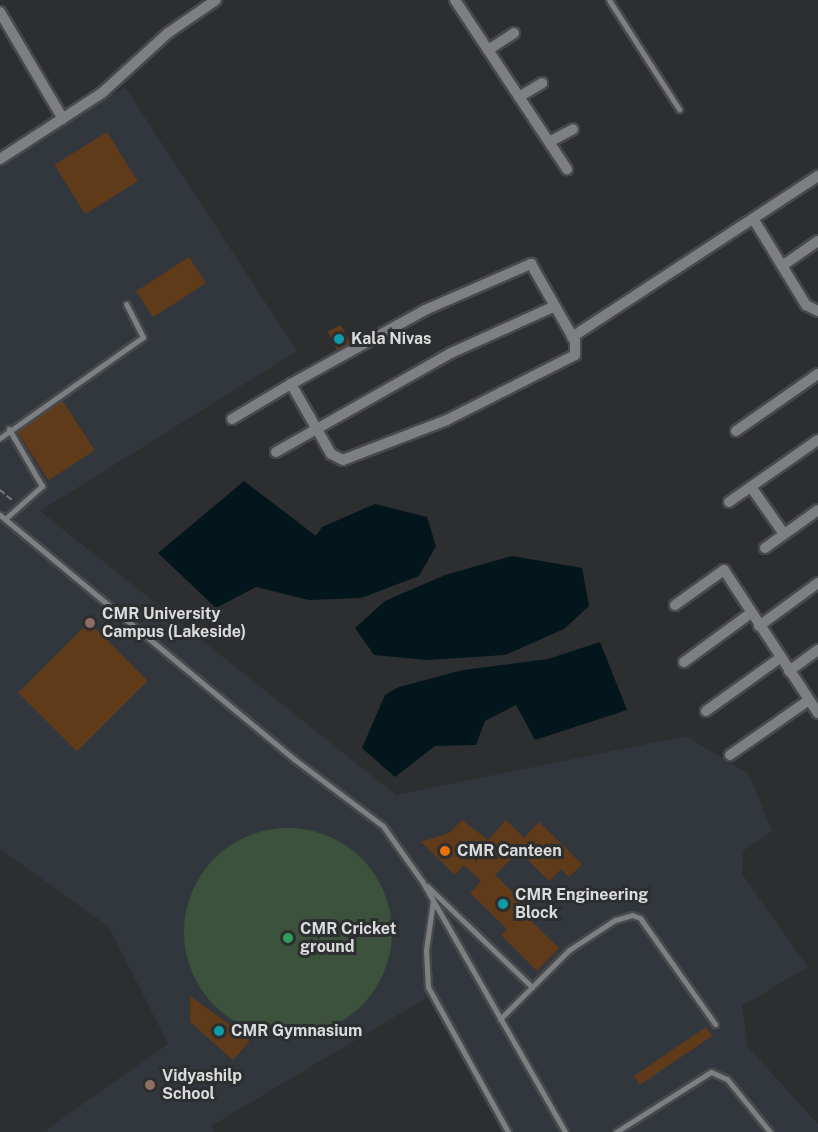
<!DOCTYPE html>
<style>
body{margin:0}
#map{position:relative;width:818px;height:1132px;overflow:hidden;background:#2d2e30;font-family:"Public Sans",sans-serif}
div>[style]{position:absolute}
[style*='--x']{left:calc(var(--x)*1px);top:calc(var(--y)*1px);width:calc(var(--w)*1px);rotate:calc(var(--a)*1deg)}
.built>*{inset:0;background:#32363d}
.green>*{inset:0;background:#3d523c}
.round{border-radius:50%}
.water>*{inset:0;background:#03161b}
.building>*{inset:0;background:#603b1a;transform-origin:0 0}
.path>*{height:2px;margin-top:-1px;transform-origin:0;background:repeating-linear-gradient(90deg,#78797b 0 6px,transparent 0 9px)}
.roads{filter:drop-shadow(2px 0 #48494b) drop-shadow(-2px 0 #48494b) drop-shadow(0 2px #48494b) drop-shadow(0 -2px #48494b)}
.service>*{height:5px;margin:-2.5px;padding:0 2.5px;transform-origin:2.5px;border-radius:2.5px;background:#7e7f82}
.minor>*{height:10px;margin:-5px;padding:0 5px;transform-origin:5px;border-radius:5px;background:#7e7f82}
.dots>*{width:16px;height:16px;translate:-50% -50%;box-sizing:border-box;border:3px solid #2d2e30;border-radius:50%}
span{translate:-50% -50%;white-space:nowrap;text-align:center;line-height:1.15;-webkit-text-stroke:6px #2d2e30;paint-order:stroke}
.poi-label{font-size:16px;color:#dadbdc;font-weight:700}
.left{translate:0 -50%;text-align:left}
</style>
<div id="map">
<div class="built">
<i style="clip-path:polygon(125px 87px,297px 351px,40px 511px,396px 795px,686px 736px,749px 774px,772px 831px,743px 851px,742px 874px,808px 967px,742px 1006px,748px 1047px,818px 1124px,818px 1132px,502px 1132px,428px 997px,211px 1126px,214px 1132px,43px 1132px,168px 1044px,109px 927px,0 849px,0 164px)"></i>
</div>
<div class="green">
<i class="round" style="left:184px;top:828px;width:208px;height:208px"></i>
</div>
<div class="water">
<i style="clip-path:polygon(244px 481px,316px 536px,322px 527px,375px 504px,427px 517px,436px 546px,419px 576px,361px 598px,309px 600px,256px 587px,216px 608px,158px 553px)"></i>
<i style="clip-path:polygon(512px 556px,582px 568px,589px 606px,564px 629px,505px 655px,427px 660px,374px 655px,355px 628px,385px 601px,445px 575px)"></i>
<i style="clip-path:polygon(600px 642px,627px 710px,535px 740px,516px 705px,485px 721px,476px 745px,435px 746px,395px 777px,362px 748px,385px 695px,399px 687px,463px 670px,548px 659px)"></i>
</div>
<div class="building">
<i style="left:107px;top:132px;width:58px;height:62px;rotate:58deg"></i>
<i style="left:189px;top:257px;width:31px;height:63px;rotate:57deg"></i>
<i style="left:341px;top:325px;width:20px;height:15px;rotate:63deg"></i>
<i style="left:62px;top:400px;width:60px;height:55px;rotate:57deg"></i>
<i style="left:89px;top:622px;width:83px;height:100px;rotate:45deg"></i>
<i style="clip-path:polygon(462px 820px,488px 840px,506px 820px,524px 838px,539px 822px,582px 864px,569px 877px,561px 869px,549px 881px,519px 851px,495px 875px,535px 914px,530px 920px,559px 948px,537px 971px,501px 935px,507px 929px,470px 893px,481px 881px,464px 865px,455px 875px,421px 842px,449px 833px)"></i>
<i style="clip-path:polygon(190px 996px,251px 1040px,233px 1060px,190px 1022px)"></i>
<i style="left:706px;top:1027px;width:11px;height:87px;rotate:56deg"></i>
</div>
<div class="path">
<i style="--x:0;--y:490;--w:17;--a:40"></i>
</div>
<div class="roads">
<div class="service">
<i style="--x:609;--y:0;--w:130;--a:57.3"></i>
<i style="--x:0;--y:438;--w:175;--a:-35.2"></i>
<i style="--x:143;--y:337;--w:37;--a:-117"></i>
<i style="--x:0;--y:515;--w:382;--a:39.7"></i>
<i style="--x:294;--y:759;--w:111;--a:37"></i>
<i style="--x:383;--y:826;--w:67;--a:54.7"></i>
<i style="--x:422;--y:881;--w:289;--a:60.3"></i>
<i style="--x:5;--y:519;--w:50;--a:-41.7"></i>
<i style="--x:42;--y:486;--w:66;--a:-120.1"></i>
<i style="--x:427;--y:886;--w:146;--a:43.9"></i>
<i style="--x:433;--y:901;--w:49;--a:98.1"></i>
<i style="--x:426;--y:950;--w:37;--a:87"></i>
<i style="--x:428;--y:987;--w:166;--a:61.1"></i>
<i style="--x:500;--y:1019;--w:98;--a:-45"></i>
<i style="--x:569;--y:950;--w:55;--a:-33.1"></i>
<i style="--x:615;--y:920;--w:18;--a:-16"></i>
<i style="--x:632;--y:915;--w:9;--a:21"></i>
<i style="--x:640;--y:918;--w:130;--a:54.7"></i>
<i style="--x:616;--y:1132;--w:112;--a:-32.3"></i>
<i style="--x:711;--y:1072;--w:17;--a:24"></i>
<i style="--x:727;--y:1079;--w:68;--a:50.9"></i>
</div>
<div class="minor">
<i style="--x:455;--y:0;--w:203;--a:56.5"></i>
<i style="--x:0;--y:12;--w:124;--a:59.5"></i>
<i style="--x:488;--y:50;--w:31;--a:-33"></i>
<i style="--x:519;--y:97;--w:27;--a:-31"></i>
<i style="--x:549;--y:142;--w:27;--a:-28"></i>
<i style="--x:0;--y:159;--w:121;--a:-32.9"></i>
<i style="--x:102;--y:93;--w:89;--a:-42.3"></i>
<i style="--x:168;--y:33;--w:58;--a:-34.5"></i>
<i style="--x:754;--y:220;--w:100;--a:58.5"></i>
<i style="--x:806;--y:305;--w:13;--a:27"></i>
<i style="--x:531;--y:264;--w:89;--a:60.3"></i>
<i style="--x:575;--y:341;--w:14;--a:90"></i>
<i style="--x:575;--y:355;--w:144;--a:153.1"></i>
<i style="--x:447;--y:420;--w:111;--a:159"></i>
<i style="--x:343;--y:460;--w:13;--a:-153"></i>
<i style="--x:331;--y:454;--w:81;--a:-119.7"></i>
<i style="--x:291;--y:384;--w:153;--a:-28.9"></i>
<i style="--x:425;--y:310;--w:116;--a:-23.5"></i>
<i style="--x:782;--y:266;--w:44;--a:-34.8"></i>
<i style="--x:572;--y:337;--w:294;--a:-33.2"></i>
<i style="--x:232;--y:419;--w:69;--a:-30.7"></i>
<i style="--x:736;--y:431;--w:100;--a:-34.8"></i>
<i style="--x:276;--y:452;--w:201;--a:-29.5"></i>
<i style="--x:451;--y:353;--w:114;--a:-24.3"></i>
<i style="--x:751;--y:487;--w:57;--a:54.9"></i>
<i style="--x:729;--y:502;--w:108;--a:-34.9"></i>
<i style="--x:765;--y:548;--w:65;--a:-35.6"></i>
<i style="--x:675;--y:605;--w:60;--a:-35.5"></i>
<i style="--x:724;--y:570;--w:171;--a:56.7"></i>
<i style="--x:759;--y:626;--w:73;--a:-36.1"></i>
<i style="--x:684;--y:662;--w:83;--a:-36.2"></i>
<i style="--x:789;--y:671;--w:36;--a:-36"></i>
<i style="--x:706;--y:711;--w:91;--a:-35.6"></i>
<i style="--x:730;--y:755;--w:96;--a:-34.8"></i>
</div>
</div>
<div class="dots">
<i style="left:339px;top:339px;background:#0f9aa8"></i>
<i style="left:90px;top:623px;background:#8d6e63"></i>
<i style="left:445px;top:851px;background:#e8710a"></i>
<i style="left:503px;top:904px;background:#0f9aa8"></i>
<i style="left:288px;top:938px;background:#2e9e5b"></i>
<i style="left:219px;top:1031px;background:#0f9aa8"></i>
<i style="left:150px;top:1085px;background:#8d6e63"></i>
</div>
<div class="poi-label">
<span class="left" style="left:351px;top:339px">Kala Nivas</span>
<span class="left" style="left:102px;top:623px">CMR University<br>Campus (Lakeside)</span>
<span class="left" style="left:457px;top:851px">CMR Canteen</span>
<span class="left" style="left:515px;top:904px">CMR Engineering<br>Block</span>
<span class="left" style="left:300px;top:938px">CMR Cricket<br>ground</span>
<span class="left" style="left:231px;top:1031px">CMR Gymnasium</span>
<span class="left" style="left:162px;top:1085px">Vidyashilp<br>School</span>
</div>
</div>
